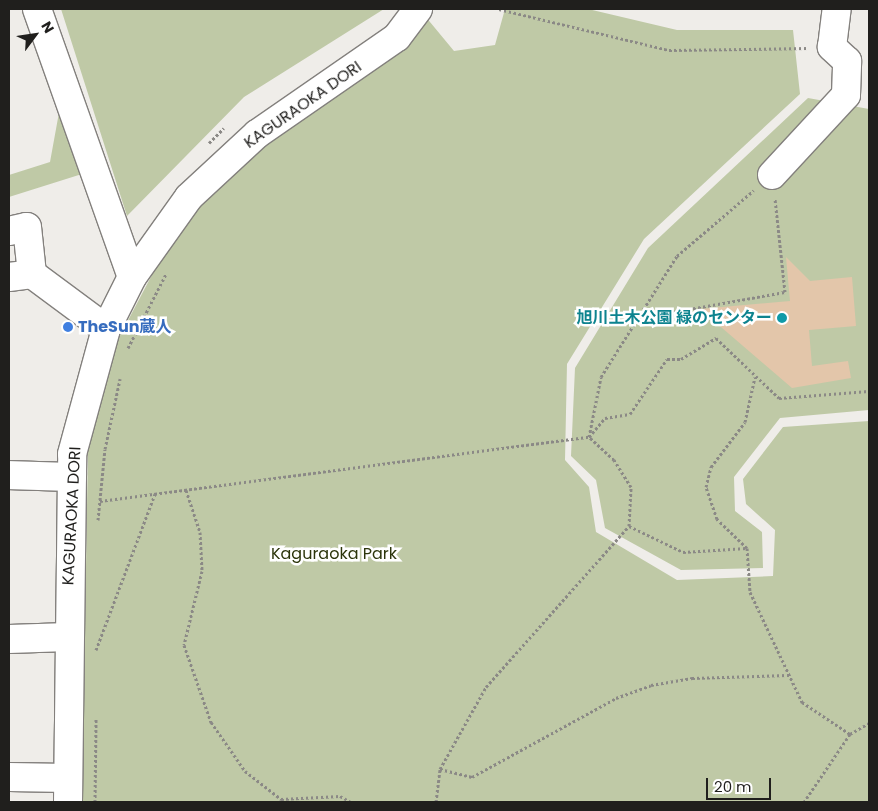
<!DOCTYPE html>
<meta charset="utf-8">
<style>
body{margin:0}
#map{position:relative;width:878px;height:811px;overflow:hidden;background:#efede9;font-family:Poppins,"Noto Sans JP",sans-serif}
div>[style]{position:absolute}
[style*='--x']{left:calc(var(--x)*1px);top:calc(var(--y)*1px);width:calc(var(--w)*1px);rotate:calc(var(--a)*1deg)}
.green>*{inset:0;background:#bfc9a6}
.building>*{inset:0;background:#e3c6aa}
.path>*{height:3px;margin-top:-1.5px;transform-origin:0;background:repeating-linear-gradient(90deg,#8b8986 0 2.5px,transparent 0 5px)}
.roads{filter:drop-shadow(1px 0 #83807d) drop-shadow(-1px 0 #83807d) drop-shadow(0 1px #83807d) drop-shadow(0 -1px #83807d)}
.minor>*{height:28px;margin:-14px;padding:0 14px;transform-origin:14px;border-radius:14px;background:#fff}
.dots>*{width:14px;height:14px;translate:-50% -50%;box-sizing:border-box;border:2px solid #fff;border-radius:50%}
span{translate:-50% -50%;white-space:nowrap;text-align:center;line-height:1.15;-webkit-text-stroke:5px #fff;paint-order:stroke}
.street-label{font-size:16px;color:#201f1d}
.culture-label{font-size:16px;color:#0d838f;font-weight:700}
.right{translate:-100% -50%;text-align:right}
.shop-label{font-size:16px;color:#366cbe;font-weight:700}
.left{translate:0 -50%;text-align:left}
.park-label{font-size:16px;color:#2c350b}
.frame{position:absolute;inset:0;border:10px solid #201f1d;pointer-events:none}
.north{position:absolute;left:10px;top:10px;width:50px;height:50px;-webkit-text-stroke:4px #fff;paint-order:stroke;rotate:59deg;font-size:14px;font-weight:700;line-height:20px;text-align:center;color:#201f1d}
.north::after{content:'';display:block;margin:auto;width:18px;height:22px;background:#201f1d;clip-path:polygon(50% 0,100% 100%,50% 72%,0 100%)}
.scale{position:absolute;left:706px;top:778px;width:65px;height:22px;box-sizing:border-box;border:2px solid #201f1d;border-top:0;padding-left:6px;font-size:15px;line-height:18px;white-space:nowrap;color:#201f1d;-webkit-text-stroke:4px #fff;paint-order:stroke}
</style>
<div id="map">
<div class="green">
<i style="clip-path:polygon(61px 9px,384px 9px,244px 97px,127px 216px)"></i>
<i style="clip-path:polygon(505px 9px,588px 9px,677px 30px,793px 30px,800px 94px,644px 239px,567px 364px,565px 460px,589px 487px,596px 532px,677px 580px,773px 576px,775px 530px,746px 504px,743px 479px,783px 427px,869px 421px,869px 802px,82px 802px,88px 447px,114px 347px,163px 254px,223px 177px,425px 16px,454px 51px,495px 45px)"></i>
<i style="clip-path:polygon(808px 98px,869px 109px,869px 410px,780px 418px,734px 477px,735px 511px,762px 532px,763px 568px,681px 570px,605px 528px,596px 480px,571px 456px,575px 368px,648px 248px)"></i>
<i style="clip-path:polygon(60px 107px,82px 174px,9px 197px,9px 175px,50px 162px)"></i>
</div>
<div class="building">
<i style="clip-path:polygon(786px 257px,810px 281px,852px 277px,856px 326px,809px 330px,812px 366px,848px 361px,851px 378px,792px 388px,700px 309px,790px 301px)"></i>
</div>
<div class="path">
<i style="--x:499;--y:9;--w:175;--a:13.6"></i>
<i style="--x:669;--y:50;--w:140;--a:-0.8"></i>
<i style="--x:209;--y:143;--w:21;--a:-45"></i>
<i style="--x:639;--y:318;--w:148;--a:-10.1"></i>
<i style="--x:785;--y:292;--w:95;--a:-96.1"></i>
<i style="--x:128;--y:348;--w:83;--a:-62.8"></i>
<i style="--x:186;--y:490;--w:44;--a:71.6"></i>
<i style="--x:200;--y:532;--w:39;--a:87"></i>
<i style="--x:202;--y:571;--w:76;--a:103.7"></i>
<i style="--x:184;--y:645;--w:82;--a:70.7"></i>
<i style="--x:211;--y:722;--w:60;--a:55.2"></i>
<i style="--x:245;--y:771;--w:46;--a:37.9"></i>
<i style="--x:281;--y:799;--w:59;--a:-2.9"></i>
<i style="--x:340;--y:796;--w:13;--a:29"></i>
<i style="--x:100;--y:501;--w:493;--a:-7.5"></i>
<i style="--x:589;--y:437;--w:25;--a:-50"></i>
<i style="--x:605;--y:418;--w:25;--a:-9"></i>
<i style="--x:630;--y:414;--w:66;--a:-56.1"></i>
<i style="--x:667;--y:359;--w:14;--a:0"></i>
<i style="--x:681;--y:359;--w:41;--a:-31"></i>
<i style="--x:716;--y:338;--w:87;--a:43.6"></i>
<i style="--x:779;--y:398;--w:90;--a:-4.4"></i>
<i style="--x:98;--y:520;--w:71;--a:-84.4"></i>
<i style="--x:105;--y:449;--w:72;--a:-77.9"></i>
<i style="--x:629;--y:526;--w:60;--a:25.7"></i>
<i style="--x:683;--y:552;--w:64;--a:-3.6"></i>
<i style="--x:747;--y:548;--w:44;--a:86.1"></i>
<i style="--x:750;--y:592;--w:122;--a:64.7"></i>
<i style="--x:802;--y:702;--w:58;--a:33.7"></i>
<i style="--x:850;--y:734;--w:82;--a:124.1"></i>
<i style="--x:747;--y:548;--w:42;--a:-136"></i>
<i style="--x:717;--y:519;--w:34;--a:-109"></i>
<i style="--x:706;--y:487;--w:21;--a:-76"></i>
<i style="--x:711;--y:467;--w:56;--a:-52.9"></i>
<i style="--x:745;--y:422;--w:46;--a:-77.5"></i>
<i style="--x:96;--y:650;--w:167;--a:-69.3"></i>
<i style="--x:850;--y:734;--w:22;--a:-30"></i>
<i style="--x:440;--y:769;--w:33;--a:14"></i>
<i style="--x:472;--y:777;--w:164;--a:-28.7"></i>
<i style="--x:616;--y:698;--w:37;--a:-20"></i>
<i style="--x:651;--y:685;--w:42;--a:-9.7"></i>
<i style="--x:692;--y:678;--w:96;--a:-1.8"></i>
<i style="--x:95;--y:802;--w:83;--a:-89.3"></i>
<i style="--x:436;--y:802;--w:33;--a:-83"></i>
<i style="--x:440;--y:769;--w:94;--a:-60.7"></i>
<i style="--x:486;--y:687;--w:215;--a:-48.4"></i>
<i style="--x:629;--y:526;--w:39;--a:-87"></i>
<i style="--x:631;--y:487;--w:32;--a:-122"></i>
<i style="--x:614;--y:460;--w:34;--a:-137"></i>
<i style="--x:589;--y:437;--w:61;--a:-78.7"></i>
<i style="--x:601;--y:377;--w:143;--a:-57.9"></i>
<i style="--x:677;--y:256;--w:101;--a:-40.6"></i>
</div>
<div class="roads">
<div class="minor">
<i style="--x:37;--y:9;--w:284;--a:70.5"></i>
<i style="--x:772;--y:175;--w:109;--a:-47.2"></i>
<i style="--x:846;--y:95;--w:34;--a:-88"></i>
<i style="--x:847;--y:61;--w:21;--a:-137"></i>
<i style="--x:832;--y:47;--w:38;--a:-83"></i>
<i style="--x:9;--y:231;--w:18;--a:-13"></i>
<i style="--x:27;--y:227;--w:47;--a:83.9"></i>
<i style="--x:9;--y:277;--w:23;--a:-7"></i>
<i style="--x:32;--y:274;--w:92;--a:36.6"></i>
<i style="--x:9;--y:475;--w:63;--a:1.8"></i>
<i style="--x:9;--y:639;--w:59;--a:-1.9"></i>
<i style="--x:9;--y:777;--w:59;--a:1"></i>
<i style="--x:68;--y:802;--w:348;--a:-89.3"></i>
<i style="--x:72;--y:454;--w:130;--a:-74.8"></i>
<i style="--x:106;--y:329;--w:58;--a:-63.4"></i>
<i style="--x:132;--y:277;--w:98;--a:-54.5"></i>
<i style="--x:189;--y:197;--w:93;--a:-42.8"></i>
<i style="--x:257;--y:134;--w:170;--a:-34.7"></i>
<i style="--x:397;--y:37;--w:35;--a:-53"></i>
</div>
</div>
<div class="dots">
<i style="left:782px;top:318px;background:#0f9aa8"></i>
<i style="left:68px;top:327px;background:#3f7fe0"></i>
</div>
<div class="street-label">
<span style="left:303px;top:105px;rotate:-35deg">KAGURAOKA DORI</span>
<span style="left:72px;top:516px;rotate:-87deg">KAGURAOKA DORI</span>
</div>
<div class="culture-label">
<span class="right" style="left:772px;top:318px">旭川土木公園 緑のセンター</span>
</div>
<div class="shop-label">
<span class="left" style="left:78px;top:327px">TheSun蔵人</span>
</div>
<div class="park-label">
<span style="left:334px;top:554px">Kaguraoka Park</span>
</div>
<div class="frame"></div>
<div class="north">N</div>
<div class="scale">20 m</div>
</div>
